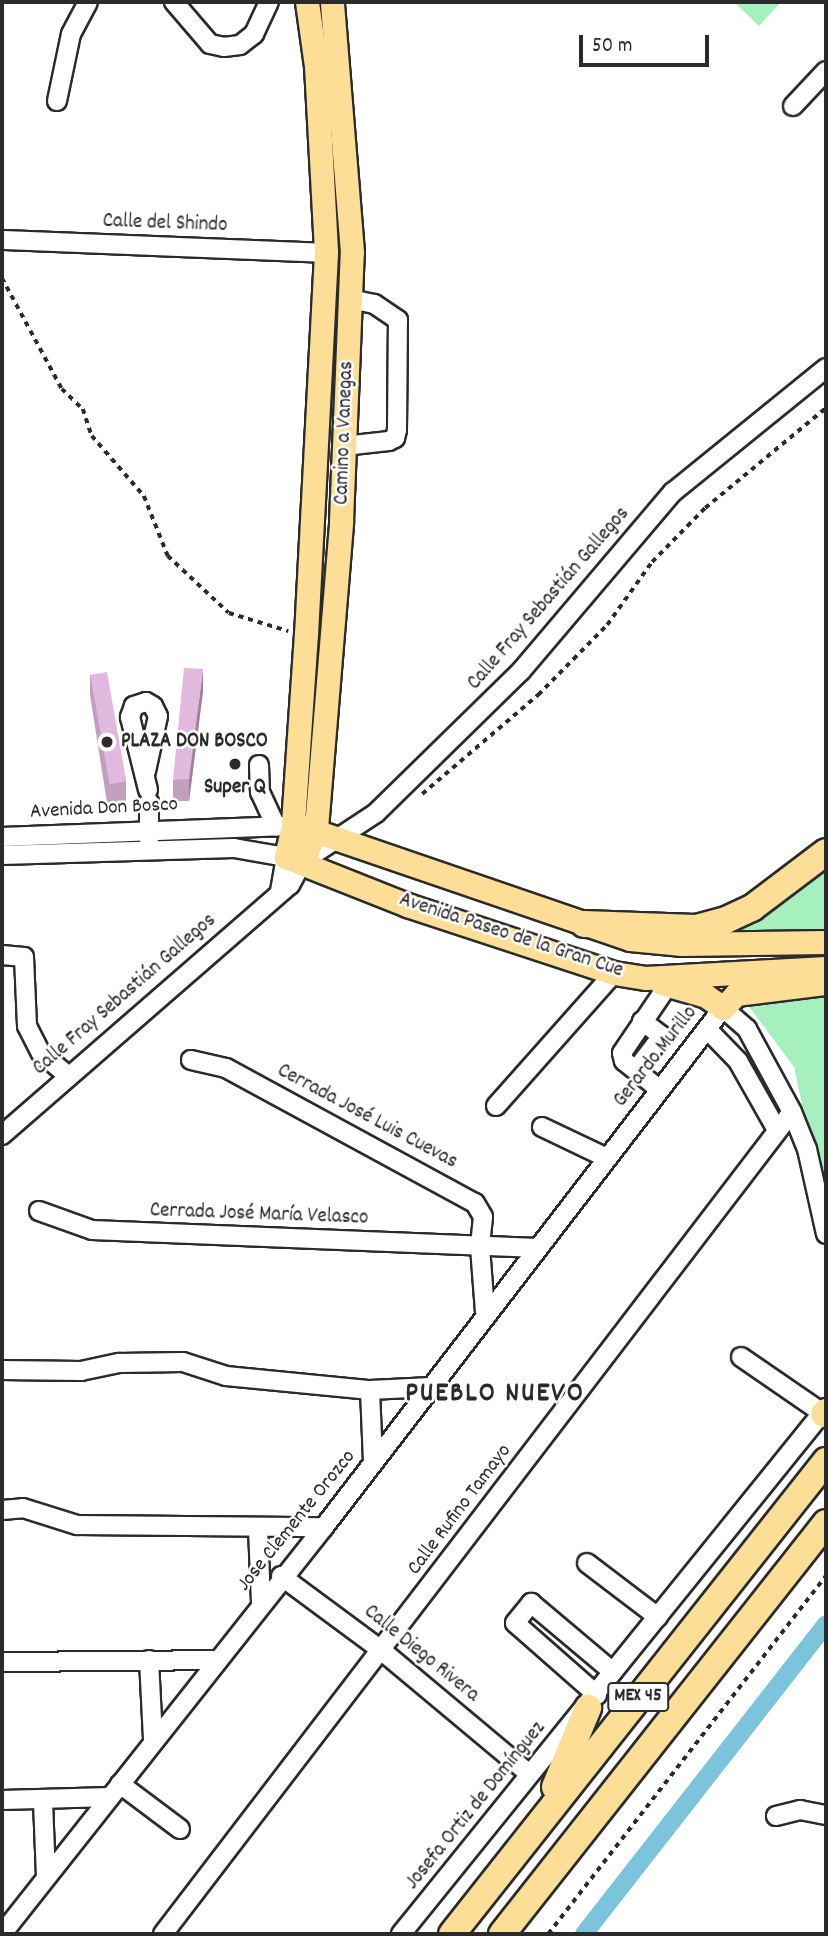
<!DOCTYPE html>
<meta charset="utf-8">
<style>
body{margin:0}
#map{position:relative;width:828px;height:1936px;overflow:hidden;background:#fff;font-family:Dekko,sans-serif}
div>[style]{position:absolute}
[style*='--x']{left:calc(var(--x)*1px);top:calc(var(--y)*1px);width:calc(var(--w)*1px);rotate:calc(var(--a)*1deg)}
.green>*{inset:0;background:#a6f0be}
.canal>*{height:18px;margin:-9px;padding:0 9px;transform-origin:9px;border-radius:9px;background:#7bc4dc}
.path>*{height:3.5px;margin-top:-1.75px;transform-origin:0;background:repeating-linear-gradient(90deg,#2b2b2b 0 5px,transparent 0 10px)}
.roads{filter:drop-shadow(2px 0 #2b2b2b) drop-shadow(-2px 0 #2b2b2b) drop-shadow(0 2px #2b2b2b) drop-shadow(0 -2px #2b2b2b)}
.minor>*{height:18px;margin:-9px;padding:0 9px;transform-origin:9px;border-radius:9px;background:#fff}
.major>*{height:23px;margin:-11.5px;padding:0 11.5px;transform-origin:11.5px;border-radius:11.5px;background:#fdde96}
.highway>*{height:26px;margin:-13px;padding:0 13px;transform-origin:13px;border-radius:13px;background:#fdde96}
.wall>*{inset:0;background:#c29ebf}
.shaded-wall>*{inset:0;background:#9e819b}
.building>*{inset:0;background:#e1b8de;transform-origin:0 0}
.dots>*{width:19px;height:19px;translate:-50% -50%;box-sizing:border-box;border:4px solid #fff;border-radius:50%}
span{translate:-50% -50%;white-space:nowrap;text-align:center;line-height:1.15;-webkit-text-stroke:5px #fff;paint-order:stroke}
.shield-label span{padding:2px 5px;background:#fff;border:2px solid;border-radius:5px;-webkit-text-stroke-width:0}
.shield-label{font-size:19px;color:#2b2b2b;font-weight:700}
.street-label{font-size:21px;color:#2b2b2b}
.poi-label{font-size:21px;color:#2b2b2b;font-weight:700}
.left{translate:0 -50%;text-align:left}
.district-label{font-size:28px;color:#2b2b2b;font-weight:700;letter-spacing:2px}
.frame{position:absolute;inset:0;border:4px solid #2b2b2b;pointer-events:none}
.scale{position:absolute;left:579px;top:35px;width:130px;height:32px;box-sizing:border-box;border:4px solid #2b2b2b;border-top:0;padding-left:9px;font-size:21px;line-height:24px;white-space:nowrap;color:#2b2b2b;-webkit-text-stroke:5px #fff;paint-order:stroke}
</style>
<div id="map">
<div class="green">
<i style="clip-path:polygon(734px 2px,781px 2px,759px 26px)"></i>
<i style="clip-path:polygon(826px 860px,826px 933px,732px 932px)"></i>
<i style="clip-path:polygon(826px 994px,826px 1216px,794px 1067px,744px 1000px)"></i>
</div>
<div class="canal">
<i style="--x:584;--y:1934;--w:393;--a:-52"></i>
</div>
<div class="path">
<i style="--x:2;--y:278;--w:126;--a:61.6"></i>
<i style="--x:62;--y:389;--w:29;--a:44"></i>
<i style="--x:83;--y:409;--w:28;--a:72"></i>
<i style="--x:92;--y:436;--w:79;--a:49.1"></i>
<i style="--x:144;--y:496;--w:65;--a:68.2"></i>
<i style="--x:168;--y:556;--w:83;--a:43.1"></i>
<i style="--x:229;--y:613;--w:62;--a:17"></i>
<i style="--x:422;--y:794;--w:153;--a:-40.5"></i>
<i style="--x:538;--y:695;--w:98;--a:-45.4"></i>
<i style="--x:607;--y:625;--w:77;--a:-54.5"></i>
<i style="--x:652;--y:562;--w:76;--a:-45.5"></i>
<i style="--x:705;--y:508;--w:157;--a:-39.6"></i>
<i style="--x:548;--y:1934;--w:454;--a:-52.2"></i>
</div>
<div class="roads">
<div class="minor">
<i style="--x:174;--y:2;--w:55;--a:49.4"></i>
<i style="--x:210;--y:44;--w:14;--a:12"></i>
<i style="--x:224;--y:47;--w:16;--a:-7"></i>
<i style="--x:240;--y:45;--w:18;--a:-38"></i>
<i style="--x:254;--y:34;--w:35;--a:-65"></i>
<i style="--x:57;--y:101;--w:68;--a:-78.2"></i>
<i style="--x:71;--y:34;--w:36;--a:-62"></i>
<i style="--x:793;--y:106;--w:48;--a:-46.7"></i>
<i style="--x:2;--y:240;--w:324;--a:2.3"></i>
<i style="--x:344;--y:446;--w:45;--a:-6.3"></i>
<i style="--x:389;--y:441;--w:7;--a:-27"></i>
<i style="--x:395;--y:438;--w:8;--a:-76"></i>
<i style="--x:397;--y:430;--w:110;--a:-89.5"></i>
<i style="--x:398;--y:320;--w:29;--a:-146"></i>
<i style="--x:374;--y:304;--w:25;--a:-168"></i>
<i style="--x:259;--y:765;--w:27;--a:88"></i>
<i style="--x:260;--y:792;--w:38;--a:65"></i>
<i style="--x:146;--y:771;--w:56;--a:-77.7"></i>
<i style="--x:158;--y:716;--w:11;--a:-117"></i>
<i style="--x:153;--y:706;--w:8;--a:-150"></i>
<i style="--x:146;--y:702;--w:13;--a:162"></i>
<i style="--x:134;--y:706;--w:12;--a:110"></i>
<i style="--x:130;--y:717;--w:75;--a:76.1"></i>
<i style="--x:149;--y:802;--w:37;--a:90"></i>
<i style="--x:2;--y:837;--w:291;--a:-2.2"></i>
<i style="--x:2;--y:855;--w:232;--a:-1.7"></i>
<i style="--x:234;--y:848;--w:53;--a:9.8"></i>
<i style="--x:286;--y:857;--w:35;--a:100"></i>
<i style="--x:2;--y:955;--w:22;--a:5"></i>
<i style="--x:24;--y:957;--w:69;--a:87.5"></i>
<i style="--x:27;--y:1026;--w:30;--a:63"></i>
<i style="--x:41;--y:1053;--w:34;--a:40"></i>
<i style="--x:707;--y:1029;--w:45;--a:45.9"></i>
<i style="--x:738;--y:1061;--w:79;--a:60.5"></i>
<i style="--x:191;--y:1060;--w:36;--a:13"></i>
<i style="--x:226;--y:1068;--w:283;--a:28.5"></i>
<i style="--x:475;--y:1203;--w:16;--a:60"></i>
<i style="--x:483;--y:1217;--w:30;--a:96"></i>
<i style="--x:480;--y:1247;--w:65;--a:85.6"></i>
<i style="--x:636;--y:1070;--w:43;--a:-52.6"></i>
<i style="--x:662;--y:1036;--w:25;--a:-143"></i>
<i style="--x:659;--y:1089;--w:45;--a:-141.3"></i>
<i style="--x:624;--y:1061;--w:8;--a:-104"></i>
<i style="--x:622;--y:1053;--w:82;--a:-55.9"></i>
<i style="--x:496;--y:1106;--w:178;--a:-48.4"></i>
<i style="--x:542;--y:1127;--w:70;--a:25.5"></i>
<i style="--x:2;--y:1135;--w:381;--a:-41"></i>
<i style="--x:290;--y:885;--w:27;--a:-62"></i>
<i style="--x:303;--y:861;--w:87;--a:-33.3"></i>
<i style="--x:376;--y:813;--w:203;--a:-44.4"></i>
<i style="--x:521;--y:671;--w:235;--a:-49.7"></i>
<i style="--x:673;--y:492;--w:197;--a:-39"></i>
<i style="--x:39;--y:1211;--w:56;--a:19.7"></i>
<i style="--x:92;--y:1230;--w:446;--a:2.3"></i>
<i style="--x:741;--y:1357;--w:101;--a:34.5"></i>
<i style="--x:2;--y:1370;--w:79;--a:0.7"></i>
<i style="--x:81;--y:1371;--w:39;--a:-12"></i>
<i style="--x:119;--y:1363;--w:64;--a:-0.9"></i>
<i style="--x:183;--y:1362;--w:45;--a:18"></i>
<i style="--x:226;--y:1376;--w:145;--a:5.6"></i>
<i style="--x:370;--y:1390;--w:61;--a:-2.8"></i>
<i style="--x:370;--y:1390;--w:73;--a:87.6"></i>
<i style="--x:2;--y:1510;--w:21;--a:-5"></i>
<i style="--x:23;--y:1508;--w:57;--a:17.5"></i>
<i style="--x:77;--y:1525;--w:247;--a:0.5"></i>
<i style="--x:258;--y:1528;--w:74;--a:87.7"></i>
<i style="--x:587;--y:1563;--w:89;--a:37.3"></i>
<i style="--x:281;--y:1576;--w:124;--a:36.5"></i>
<i style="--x:381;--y:1650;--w:192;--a:39.9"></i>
<i style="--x:149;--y:1660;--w:78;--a:87.1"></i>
<i style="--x:2;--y:1662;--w:214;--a:-0.5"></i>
<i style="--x:597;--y:1695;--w:109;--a:-138.7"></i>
<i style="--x:515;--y:1623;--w:26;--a:-51"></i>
<i style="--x:531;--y:1603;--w:107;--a:40.1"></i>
<i style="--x:120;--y:1784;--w:75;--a:36.9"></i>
<i style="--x:2;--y:1800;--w:108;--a:-1.6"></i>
<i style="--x:43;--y:1802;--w:75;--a:87.7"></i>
<i style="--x:776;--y:1816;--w:25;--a:-14"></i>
<i style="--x:800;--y:1810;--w:26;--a:11"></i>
<i style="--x:2;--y:1934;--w:519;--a:-51.65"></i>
<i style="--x:324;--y:1527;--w:655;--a:-52.45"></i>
<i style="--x:723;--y:1008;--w:32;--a:41"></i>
<i style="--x:747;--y:1029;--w:94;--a:61.5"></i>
<i style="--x:792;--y:1112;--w:40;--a:68"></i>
<i style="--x:807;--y:1149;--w:87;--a:77.4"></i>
<i style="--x:163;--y:1934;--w:1035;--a:-52.58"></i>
<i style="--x:401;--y:1934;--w:676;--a:-51.06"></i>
</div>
<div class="major">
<i style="--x:307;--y:2;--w:65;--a:82"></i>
<i style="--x:316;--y:66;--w:187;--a:86.9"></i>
<i style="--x:326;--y:253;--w:381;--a:93"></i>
<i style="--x:306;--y:633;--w:193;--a:93.9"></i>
<i style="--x:293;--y:826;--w:32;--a:103"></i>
<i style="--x:286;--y:857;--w:130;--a:21.6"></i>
<i style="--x:407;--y:905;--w:218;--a:18.2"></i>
<i style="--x:614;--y:973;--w:31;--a:9"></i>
<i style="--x:645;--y:978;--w:181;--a:-3.2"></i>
<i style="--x:303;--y:827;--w:346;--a:18.9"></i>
<i style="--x:630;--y:939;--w:52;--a:5.5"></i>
<i style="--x:682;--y:944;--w:144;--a:-0.8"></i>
<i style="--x:303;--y:861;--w:35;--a:-68"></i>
<i style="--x:316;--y:828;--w:308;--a:-85.3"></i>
<i style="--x:341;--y:521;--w:269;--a:-87.7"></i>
<i style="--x:352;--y:252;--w:251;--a:-94.6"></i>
<i style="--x:661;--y:983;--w:47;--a:16.1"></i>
<i style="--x:706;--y:996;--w:21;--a:35"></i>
<i style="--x:723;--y:1008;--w:19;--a:-47"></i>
<i style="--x:736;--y:994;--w:91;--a:-7"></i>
</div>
<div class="highway">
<i style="--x:584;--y:924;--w:112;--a:2"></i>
<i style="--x:696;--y:928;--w:31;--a:-15"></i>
<i style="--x:726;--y:920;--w:29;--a:-25"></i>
<i style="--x:752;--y:908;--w:93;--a:-37.1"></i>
<i style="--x:824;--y:1414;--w:3;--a:-45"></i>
<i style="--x:555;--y:1787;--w:86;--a:-67.3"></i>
<i style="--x:452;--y:1934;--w:603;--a:-51.67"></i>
<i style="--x:502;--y:1934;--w:523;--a:-51.75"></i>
</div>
</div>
<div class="wall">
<i style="clip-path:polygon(90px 673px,126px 781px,126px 802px,107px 803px,90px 695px)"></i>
<i style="clip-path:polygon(203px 691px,189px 801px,173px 801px,173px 780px)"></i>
</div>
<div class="shaded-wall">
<i style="clip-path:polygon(203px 669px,203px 691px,189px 801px,189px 779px)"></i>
</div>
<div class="building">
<i style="clip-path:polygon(184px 668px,203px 669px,189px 779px,173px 780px)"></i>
<i style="left:107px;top:672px;width:111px;height:17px;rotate:80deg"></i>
</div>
<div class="dots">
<i style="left:107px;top:742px;background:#2b2b2b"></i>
<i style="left:235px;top:764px;background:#2b2b2b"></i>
</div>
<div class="shield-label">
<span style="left:638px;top:1697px">MEX 45</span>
</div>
<div class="street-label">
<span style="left:165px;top:224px;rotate:2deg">Calle del Shindo</span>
<span style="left:345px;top:433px;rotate:-88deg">Camino a Vanegas</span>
<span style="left:549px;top:599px;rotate:-49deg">Calle Fray Sebastián Gallegos</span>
<span style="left:104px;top:809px;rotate:-3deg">Avenida Don Bosco</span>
<span style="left:511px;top:936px;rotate:18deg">Avenida Paseo de la Gran Cue</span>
<span style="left:125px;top:995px;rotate:-41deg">Calle Fray Sebastián Gallegos</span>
<span style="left:656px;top:1057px;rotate:-52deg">Gerardo Murillo</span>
<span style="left:367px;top:1117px;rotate:28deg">Cerrada José Luis Cuevas</span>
<span style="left:259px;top:1215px;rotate:2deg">Cerrada José María Velasco</span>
<span style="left:460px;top:1510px;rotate:-53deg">Calle Rufino Tamayo</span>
<span style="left:297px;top:1521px;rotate:-51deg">Jose Clemente Orozco</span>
<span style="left:421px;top:1654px;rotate:39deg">Calle Diego Rivera</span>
<span style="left:476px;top:1806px;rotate:-51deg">Josefa Ortiz de Domínguez</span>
</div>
<div class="poi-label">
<span class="left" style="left:121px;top:742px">PLAZA DON BOSCO</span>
<span style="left:235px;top:788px">Super Q</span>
</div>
<div class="district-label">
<span style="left:495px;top:1395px">PUEBLO NUEVO</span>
</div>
<div class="frame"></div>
<div class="scale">50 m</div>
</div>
